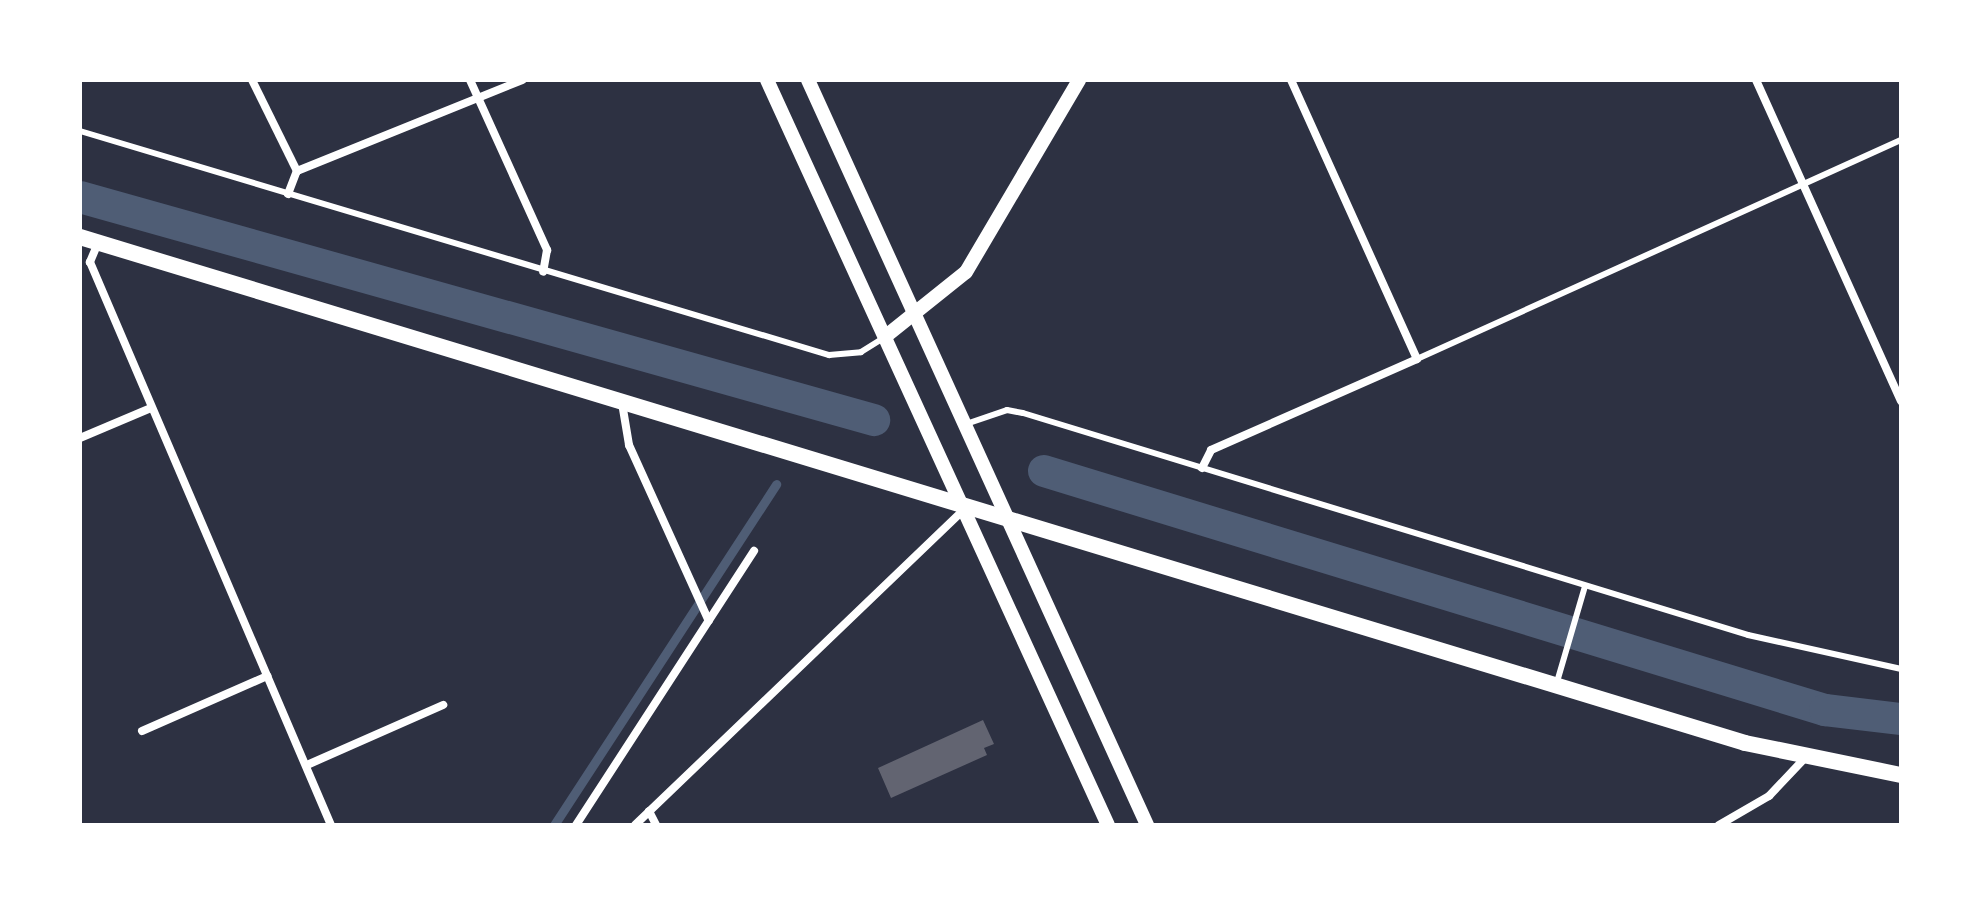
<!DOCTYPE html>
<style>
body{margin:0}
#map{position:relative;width:1981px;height:905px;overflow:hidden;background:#2d3142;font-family:Quicksand,sans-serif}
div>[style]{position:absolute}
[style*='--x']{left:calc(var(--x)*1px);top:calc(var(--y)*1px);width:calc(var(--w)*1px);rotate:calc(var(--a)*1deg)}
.stream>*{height:9px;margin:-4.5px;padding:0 4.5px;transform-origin:4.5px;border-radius:4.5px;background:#4f5d75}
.canal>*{height:32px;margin:-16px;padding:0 16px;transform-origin:16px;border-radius:16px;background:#4f5d75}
.building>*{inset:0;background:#626471}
.service>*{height:6px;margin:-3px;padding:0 3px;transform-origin:3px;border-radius:3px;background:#fff}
.minor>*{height:8px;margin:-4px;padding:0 4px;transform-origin:4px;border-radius:4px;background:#fff}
.tertiary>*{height:14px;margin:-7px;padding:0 7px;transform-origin:7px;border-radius:7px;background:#fff}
.secondary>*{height:16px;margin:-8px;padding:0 8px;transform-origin:8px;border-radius:8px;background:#fff}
span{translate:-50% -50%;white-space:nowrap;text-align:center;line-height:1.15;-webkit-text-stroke:8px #fff;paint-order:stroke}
.frame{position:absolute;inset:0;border:82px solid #fff;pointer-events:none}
</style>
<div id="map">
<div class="stream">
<i style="--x:554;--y:825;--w:407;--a:-56.9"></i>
</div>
<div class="canal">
<i style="--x:80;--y:197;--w:825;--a:15.69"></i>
<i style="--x:1044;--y:471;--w:817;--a:17.02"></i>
<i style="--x:1825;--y:710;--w:77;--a:6.8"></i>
</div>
<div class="building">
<i style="clip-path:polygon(983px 720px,994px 744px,984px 748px,987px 755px,891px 798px,878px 768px)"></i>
</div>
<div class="service">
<i style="--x:80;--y:131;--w:782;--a:16.65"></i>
<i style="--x:829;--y:355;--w:32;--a:-5"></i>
<i style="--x:861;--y:352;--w:26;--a:-32"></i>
<i style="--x:1417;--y:359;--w:531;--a:-24.35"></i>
<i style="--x:969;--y:423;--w:40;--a:-18.9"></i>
<i style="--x:1007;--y:410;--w:16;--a:11"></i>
<i style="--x:1023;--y:413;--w:758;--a:17.02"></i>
<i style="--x:1748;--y:635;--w:157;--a:12.5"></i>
<i style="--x:1557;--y:682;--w:100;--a:-73.7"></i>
</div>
<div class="minor">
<i style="--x:252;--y:80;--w:102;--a:63.7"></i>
<i style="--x:470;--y:80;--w:187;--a:65.6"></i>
<i style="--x:547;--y:250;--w:22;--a:100"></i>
<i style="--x:1756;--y:80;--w:352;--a:65.7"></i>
<i style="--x:297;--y:171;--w:243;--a:-22"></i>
<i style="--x:288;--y:194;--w:25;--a:-69"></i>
<i style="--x:98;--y:243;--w:21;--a:113"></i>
<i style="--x:90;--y:262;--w:612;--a:66.83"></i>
<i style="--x:622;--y:403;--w:43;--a:80.5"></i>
<i style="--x:629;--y:445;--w:193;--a:65.6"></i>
<i style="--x:80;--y:438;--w:77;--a:-22.9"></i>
<i style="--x:1202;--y:468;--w:20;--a:-63"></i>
<i style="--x:1211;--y:450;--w:225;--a:-23.8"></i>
<i style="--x:1417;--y:359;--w:306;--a:-114.3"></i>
<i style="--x:142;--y:731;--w:137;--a:-23.7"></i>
<i style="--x:307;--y:765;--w:149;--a:-23.8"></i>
<i style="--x:649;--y:811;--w:16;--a:63"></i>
<i style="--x:576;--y:825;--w:327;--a:-57"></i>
<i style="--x:635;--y:825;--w:456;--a:-43.8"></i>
<i style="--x:1719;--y:825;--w:58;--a:-30.1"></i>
<i style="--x:1769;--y:796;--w:51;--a:-46.6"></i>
</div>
<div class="tertiary">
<i style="--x:767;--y:80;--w:819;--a:65.41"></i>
<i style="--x:808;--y:80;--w:819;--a:65.53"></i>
<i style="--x:886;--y:336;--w:102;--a:-38.7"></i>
<i style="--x:966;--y:272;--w:223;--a:-59.5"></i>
</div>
<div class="secondary">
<i style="--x:80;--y:237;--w:1740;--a:16.9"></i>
<i style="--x:1745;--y:743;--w:159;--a:11.6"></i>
</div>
<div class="frame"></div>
</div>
